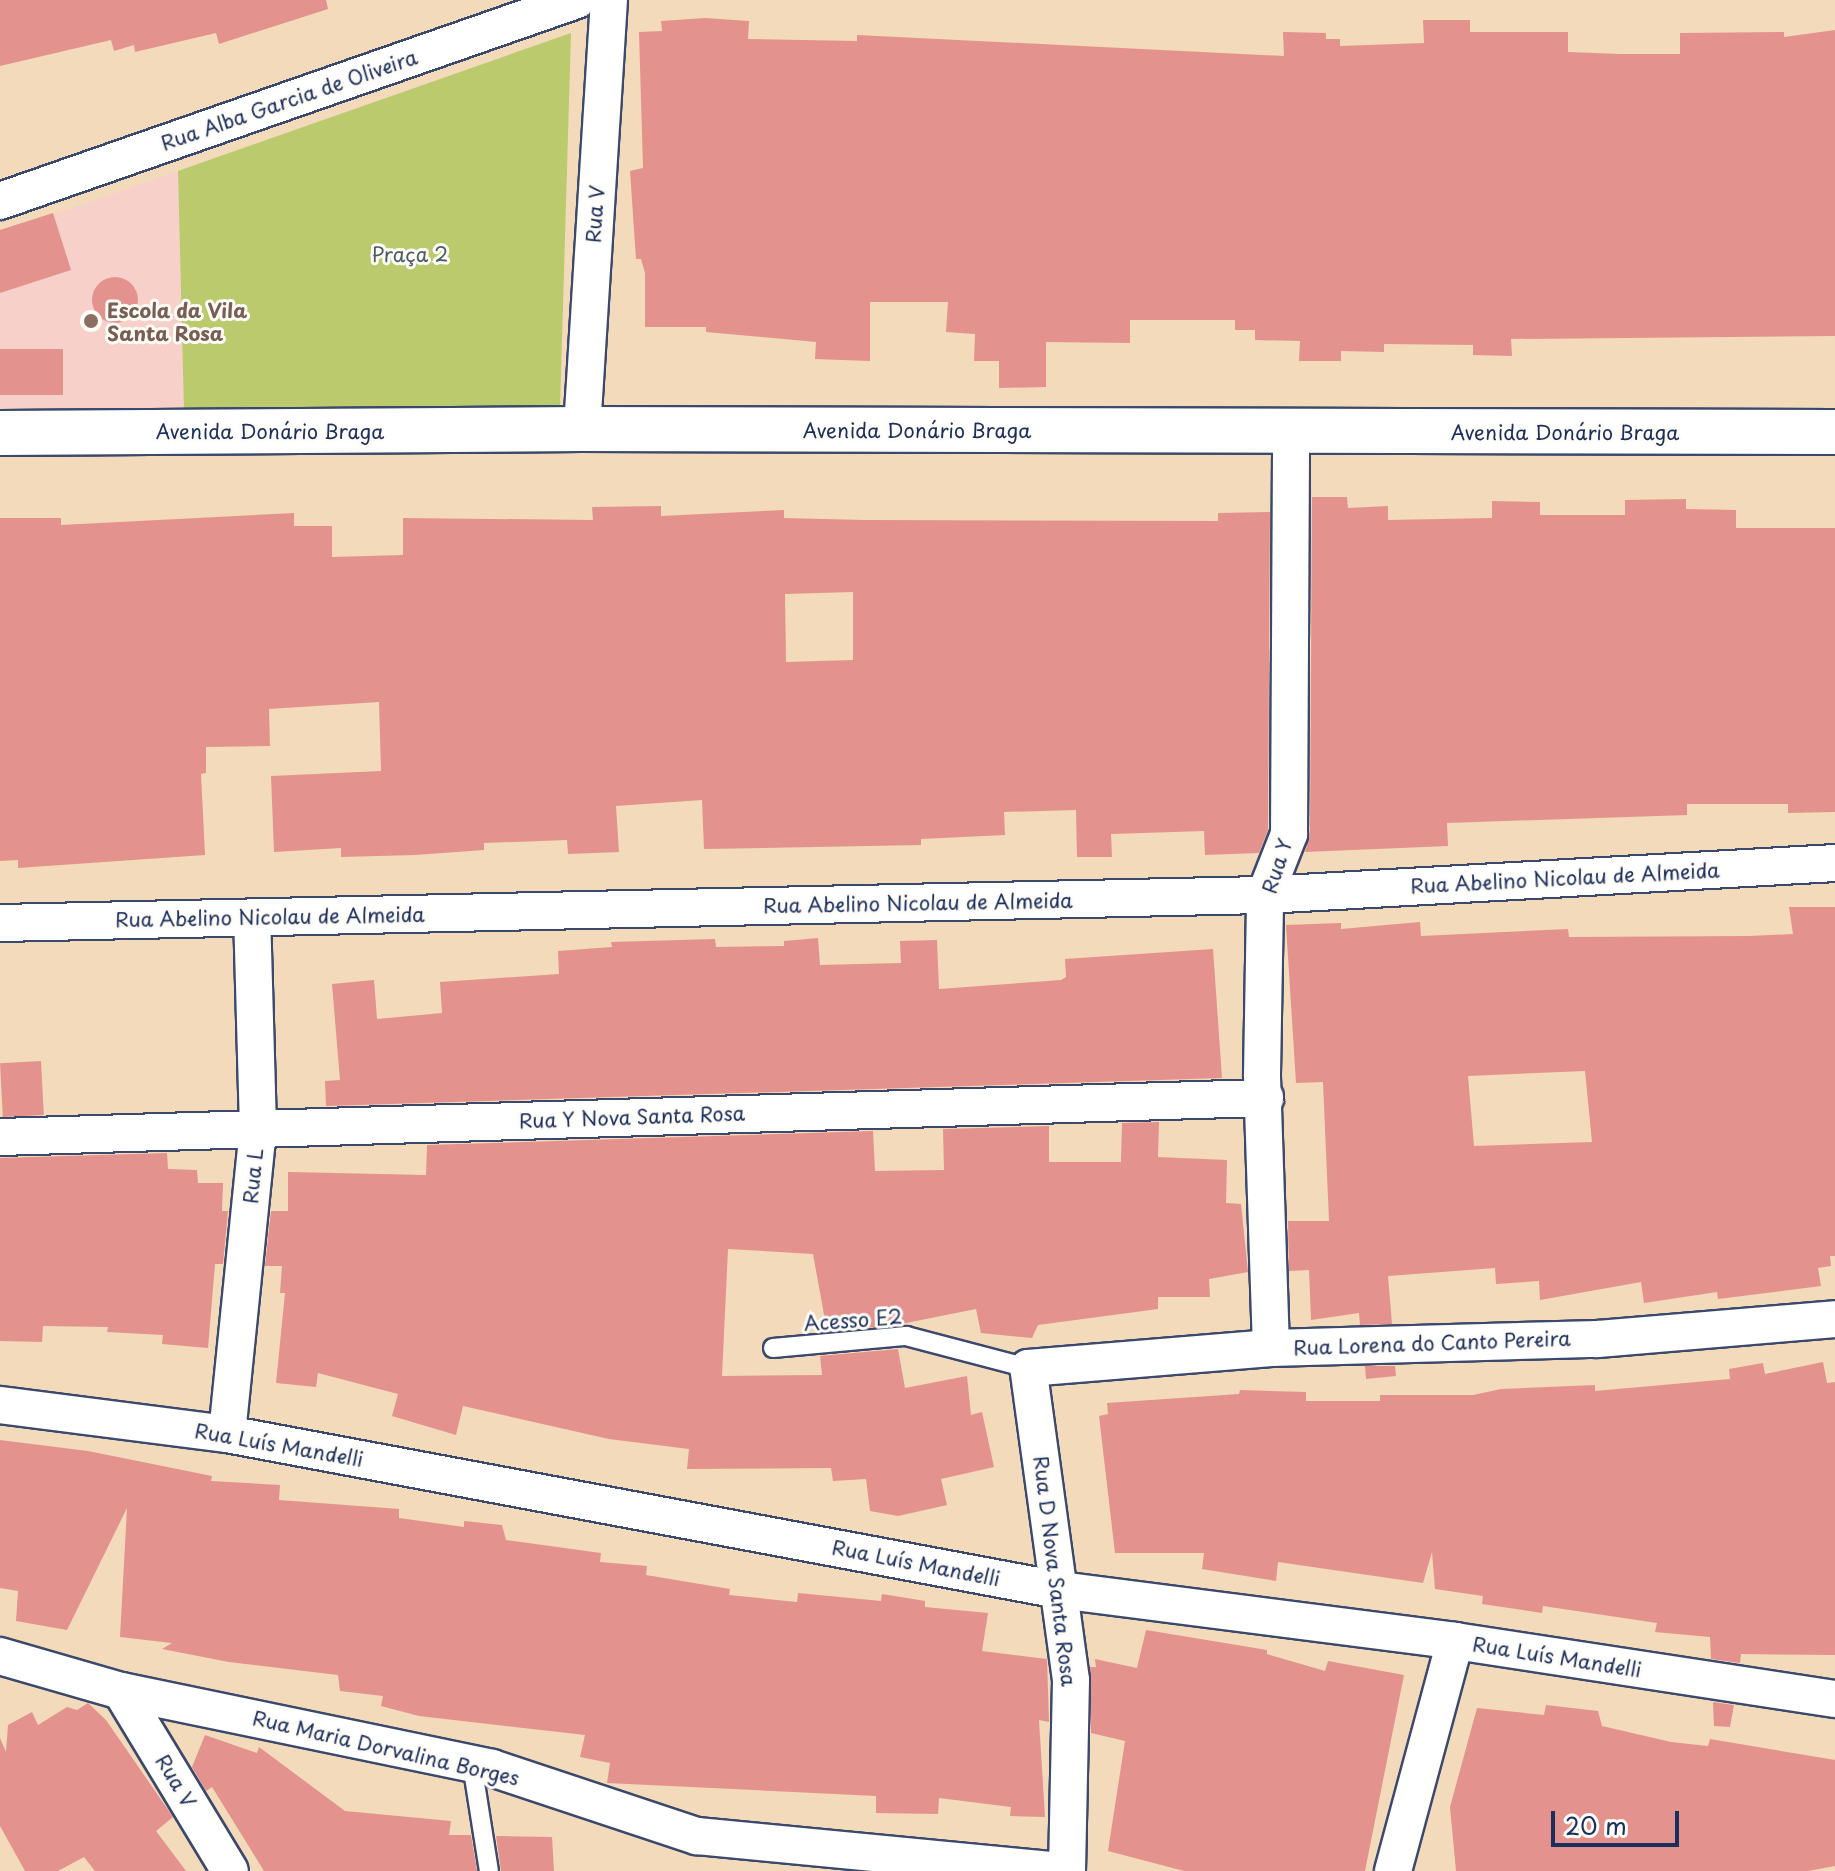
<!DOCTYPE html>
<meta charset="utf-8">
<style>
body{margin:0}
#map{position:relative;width:1835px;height:1871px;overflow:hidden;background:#f2dabb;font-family:"Playpen Sans",sans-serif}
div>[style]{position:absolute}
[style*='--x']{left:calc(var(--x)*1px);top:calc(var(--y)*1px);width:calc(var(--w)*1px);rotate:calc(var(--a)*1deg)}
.built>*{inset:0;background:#f7d1c9}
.green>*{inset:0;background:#baca6d}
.building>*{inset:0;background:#e3928e;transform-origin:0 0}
.round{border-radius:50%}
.roads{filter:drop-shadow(2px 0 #3b496c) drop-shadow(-2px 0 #3b496c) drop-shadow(0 2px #3b496c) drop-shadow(0 -2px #3b496c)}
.service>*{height:18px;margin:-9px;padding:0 9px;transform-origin:9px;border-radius:9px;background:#fff}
.minor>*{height:36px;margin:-18px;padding:0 18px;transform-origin:18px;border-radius:18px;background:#fff}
.tertiary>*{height:44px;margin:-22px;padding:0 22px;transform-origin:22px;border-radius:22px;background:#fff}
.dots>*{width:22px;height:22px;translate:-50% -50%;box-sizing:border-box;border:4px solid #fdfcf7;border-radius:50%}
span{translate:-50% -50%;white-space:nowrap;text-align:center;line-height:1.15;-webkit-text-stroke:6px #fdfcf7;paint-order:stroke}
.street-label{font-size:20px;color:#1b2f5e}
.park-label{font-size:20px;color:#4b5e62}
.education-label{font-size:20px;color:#785e54;font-weight:700}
.left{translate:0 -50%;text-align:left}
.scale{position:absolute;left:1551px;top:1811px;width:128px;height:36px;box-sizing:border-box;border:4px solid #1b2f5e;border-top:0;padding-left:10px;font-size:24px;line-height:28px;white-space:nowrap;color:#1b2f5e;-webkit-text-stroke:6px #fdfcf7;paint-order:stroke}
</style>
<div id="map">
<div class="built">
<i style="clip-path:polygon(178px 171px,184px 410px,0 408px,0 233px)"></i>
</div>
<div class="green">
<i style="clip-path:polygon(571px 33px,560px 407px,184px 410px,178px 171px)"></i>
</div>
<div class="building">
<i style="clip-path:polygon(0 0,326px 0,328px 9px,219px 44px,216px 33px,135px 52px,134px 45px,114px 51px,111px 40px,0 66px)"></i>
<i style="clip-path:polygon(705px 18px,749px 21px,748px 39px,857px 41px,857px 35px,1284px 56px,1283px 32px,1326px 33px,1326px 39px,1340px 39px,1340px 46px,1424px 43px,1423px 20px,1470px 20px,1470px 32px,1568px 32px,1568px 52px,1620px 54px,1680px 54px,1680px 33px,1784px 32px,1784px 37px,1835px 30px,1835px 336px,1511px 339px,1512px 356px,1473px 355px,1473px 345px,1384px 344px,1384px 352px,1341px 351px,1341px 361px,1299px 361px,1300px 341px,1255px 340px,1255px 330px,1235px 330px,1235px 320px,1130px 320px,1130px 343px,1046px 342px,1046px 387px,999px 388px,999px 361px,974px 361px,975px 334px,946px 332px,948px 302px,870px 302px,870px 361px,815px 359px,816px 342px,706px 332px,706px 327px,645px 327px,645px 273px,641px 259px,636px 259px,630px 171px,643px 168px,639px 32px,662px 31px,661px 21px)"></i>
<i style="clip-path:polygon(53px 213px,71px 270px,0 293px,0 230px)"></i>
<i class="round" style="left:92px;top:277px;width:46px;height:46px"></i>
<i style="left:63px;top:349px;width:46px;height:63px;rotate:90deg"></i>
<i style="clip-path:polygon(1312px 497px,1347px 497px,1348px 508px,1388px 506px,1388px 520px,1492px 518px,1492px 501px,1540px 502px,1540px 515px,1625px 515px,1625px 500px,1686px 499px,1686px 509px,1736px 510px,1736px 528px,1835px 528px,1835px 812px,1788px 813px,1788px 804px,1687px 804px,1687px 815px,1447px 823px,1448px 846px,1305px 852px,1310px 834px)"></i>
<i style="clip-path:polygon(evenodd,661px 506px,661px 516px,784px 510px,784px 518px,865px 520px,1218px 521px,1218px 513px,1270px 512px,1268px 830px,1259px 853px,1205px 855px,1204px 831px,1111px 834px,1112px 857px,1077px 857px,1076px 810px,1004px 812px,1005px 835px,921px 839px,921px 845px,704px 849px,702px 800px,616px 806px,619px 852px,568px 854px,567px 840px,484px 843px,484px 850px,415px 855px,341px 857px,341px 848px,274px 852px,271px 776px,381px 771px,379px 702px,269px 709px,270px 746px,206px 747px,206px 773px,201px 774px,205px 855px,18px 868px,18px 860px,0 861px,0 518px,61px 518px,61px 525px,294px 513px,294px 526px,332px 526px,332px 557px,403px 555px,403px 518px,593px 520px,592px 507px,661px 506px,853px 592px,853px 660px,786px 662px,785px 594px,853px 592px)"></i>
<i style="clip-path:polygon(evenodd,1789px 907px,1835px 907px,1835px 1256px,1830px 1256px,1831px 1266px,1818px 1268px,1821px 1286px,1718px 1299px,1717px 1292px,1644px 1303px,1641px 1282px,1540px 1300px,1539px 1281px,1496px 1284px,1495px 1268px,1388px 1276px,1392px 1324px,1360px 1325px,1359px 1313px,1311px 1320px,1309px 1270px,1289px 1271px,1288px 1221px,1329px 1221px,1323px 1082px,1296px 1083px,1286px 925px,1341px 923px,1341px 929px,1420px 922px,1421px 936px,1568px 929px,1569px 937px,1750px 936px,1793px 934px,1789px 907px,1585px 1071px,1592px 1142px,1474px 1146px,1468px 1076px,1585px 1071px)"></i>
<i style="clip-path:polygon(818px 938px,820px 965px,901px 963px,900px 941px,937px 940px,939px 989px,1061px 980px,1066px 977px,1065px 959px,1213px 949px,1222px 1078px,326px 1106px,325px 1081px,340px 1080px,332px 984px,374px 980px,377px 1019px,442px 1013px,440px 982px,559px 974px,558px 951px,612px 947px,611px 942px,715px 939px,716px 947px,784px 946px,784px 941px)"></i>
<i style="left:41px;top:1061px;width:54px;height:41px;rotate:87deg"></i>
<i style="clip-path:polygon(1159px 1122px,1158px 1157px,1227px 1160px,1226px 1203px,1241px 1204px,1248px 1272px,1209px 1279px,1210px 1297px,1158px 1297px,1158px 1309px,1038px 1325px,1032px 1338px,981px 1333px,976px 1309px,896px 1325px,827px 1331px,813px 1254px,728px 1249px,722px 1376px,822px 1375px,820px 1356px,898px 1349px,905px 1388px,967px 1376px,971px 1415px,982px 1412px,994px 1467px,941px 1479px,947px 1505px,898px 1516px,870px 1511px,866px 1479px,833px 1481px,831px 1468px,687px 1469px,689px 1449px,609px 1439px,463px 1406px,456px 1435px,392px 1416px,398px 1394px,318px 1373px,316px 1387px,276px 1383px,285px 1293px,280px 1293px,282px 1266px,265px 1266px,271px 1211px,288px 1211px,288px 1172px,426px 1175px,427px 1145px,873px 1131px,875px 1171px,944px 1170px,943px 1129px,1049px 1126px,1049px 1162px,1121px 1162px,1122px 1123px)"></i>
<i style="clip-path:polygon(167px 1153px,168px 1169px,197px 1170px,198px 1183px,223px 1183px,222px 1211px,228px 1211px,223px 1264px,215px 1264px,208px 1348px,162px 1344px,163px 1335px,107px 1332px,108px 1327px,43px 1326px,42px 1342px,0 1341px,0 1158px)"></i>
<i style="clip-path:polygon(1823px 1362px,1827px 1383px,1835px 1382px,1835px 1655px,1741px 1654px,1740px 1663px,1711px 1659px,1710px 1637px,1655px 1632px,1657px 1623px,1543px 1606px,1542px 1613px,1482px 1604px,1483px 1596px,1435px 1589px,1432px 1552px,1423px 1583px,1278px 1562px,1276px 1581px,1202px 1569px,1204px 1553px,1115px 1553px,1099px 1416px,1108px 1414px,1107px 1403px,1239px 1394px,1240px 1390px,1306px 1392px,1306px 1401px,1380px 1401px,1380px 1395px,1473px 1395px,1501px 1389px,1595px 1385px,1595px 1391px,1730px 1379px,1729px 1369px,1763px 1363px,1765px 1374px)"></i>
<i style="clip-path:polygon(1365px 1366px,1395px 1366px,1396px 1376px,1366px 1379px)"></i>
<i style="clip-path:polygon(0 1440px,88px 1451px,212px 1476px,211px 1481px,280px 1485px,279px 1500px,399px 1509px,399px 1518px,464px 1527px,464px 1521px,502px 1525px,506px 1540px,601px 1553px,600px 1562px,647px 1566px,646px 1575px,730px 1589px,729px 1595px,797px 1602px,798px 1593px,881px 1601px,882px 1594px,925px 1601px,925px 1607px,988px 1613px,982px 1651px,1047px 1659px,1049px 1722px,1039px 1720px,1045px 1817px,1010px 1816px,1011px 1807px,939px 1798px,938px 1814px,876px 1813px,876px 1796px,607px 1783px,610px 1763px,580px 1757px,585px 1735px,419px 1716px,381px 1706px,383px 1696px,340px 1691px,338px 1675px,229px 1662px,162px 1649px,172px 1643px,120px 1637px,127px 1508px,67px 1630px,16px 1621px,18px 1591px,0 1588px)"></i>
<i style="clip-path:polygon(1146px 1630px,1267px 1650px,1267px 1654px,1325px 1671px,1328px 1661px,1404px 1675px,1365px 1871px,1184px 1871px,1108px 1851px,1125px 1741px,1091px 1733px,1090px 1667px,1096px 1667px,1095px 1659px,1137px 1668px)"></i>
<i style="clip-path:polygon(1713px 1702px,1734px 1705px,1730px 1727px,1714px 1726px)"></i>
<i style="clip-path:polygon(88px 1703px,106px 1720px,173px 1817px,156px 1831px,186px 1871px,95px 1871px,84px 1857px,58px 1871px,25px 1871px,0 1826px,0 1738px,6px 1752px,8px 1725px,32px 1712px,38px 1725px,67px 1707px,77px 1710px)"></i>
<i style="clip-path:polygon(1546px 1705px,1598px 1711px,1602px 1726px,1671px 1742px,1708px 1746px,1710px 1739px,1835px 1760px,1835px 1866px,1808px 1871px,1456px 1871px,1450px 1807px,1477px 1708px,1544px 1715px)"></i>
<i style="clip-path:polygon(205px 1735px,257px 1753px,259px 1747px,345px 1811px,451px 1821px,449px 1835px,471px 1835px,477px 1871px,264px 1871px,212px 1787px,206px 1791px,192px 1767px)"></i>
<i style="clip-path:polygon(496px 1836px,552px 1837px,554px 1871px,501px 1871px)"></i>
</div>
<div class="roads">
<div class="service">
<i style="--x:773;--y:1348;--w:134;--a:-5.2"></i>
<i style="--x:906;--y:1336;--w:126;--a:14.7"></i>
<i style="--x:472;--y:1764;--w:108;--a:81"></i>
</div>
<div class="minor">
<i style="--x:0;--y:201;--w:611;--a:-19.21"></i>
<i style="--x:582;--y:429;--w:430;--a:-86.4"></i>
<i style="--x:0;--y:923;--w:1265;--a:-1.27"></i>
<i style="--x:1265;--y:895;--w:571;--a:-3.21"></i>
<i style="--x:0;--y:1137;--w:1266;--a:-1.77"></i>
<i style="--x:1271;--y:1348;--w:274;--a:-91.9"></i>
<i style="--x:1262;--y:1074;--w:179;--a:-89"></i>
<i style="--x:1265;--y:895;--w:66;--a:-68.5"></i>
<i style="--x:1289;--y:834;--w:402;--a:-89.7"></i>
<i style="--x:0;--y:1405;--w:229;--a:7.3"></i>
<i style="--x:227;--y:1434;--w:846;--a:10.62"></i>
<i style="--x:1059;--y:1590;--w:399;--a:7.3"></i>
<i style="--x:1455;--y:1641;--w:384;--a:8.7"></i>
<i style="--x:227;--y:1434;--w:308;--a:-84.2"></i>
<i style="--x:258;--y:1128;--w:210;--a:-91.6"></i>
<i style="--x:0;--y:1656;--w:126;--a:16.1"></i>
<i style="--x:121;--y:1691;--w:379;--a:11.7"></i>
<i style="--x:492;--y:1768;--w:216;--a:18.4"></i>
<i style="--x:697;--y:1836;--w:363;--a:5.5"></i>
<i style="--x:121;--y:1691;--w:210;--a:58.8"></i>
<i style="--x:1067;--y:1871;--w:191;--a:-88.8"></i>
<i style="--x:1071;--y:1680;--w:315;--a:-97.8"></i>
<i style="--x:1028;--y:1368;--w:244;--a:-4.7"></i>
<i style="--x:1271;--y:1348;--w:327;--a:-1.6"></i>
<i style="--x:1598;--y:1339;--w:238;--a:-4.8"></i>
<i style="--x:1393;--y:1871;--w:238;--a:-74.9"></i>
</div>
<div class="tertiary">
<i style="--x:0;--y:433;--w:582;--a:-0.39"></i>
<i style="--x:582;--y:429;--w:1253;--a:0.14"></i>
</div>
</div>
<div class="dots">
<i style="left:91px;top:321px;background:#8d6e63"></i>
</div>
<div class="street-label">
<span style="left:289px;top:100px;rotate:-19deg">Rua Alba Garcia de Oliveira</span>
<span style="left:595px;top:214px;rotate:-86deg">Rua V</span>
<span style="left:917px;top:430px">Avenida Donário Braga</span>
<span style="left:270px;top:431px">Avenida Donário Braga</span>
<span style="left:1565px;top:432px">Avenida Donário Braga</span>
<span style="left:1277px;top:866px;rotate:-72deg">Rua Y</span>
<span style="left:1565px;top:878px;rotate:-3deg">Rua Abelino Nicolau de Almeida</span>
<span style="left:918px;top:903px;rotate:-1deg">Rua Abelino Nicolau de Almeida</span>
<span style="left:270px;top:917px;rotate:-1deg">Rua Abelino Nicolau de Almeida</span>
<span style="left:632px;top:1117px;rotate:-2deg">Rua Y Nova Santa Rosa</span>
<span style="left:253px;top:1176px;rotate:-84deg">Rua L</span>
<span style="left:853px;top:1320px;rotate:-4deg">Acesso E2</span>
<span style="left:1432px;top:1343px;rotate:-2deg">Rua Lorena do Canto Pereira</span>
<span style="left:279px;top:1445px;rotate:10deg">Rua Luís Mandelli</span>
<span style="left:916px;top:1563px;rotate:11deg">Rua Luís Mandelli</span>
<span style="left:1055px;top:1571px;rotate:83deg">Rua D Nova Santa Rosa</span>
<span style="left:1557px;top:1657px;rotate:9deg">Rua Luís Mandelli</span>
<span style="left:386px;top:1748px;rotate:13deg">Rua Maria Dorvalina Borges</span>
<span style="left:176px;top:1781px;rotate:59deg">Rua V</span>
</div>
<div class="park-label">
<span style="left:410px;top:254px">Praça 2</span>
</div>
<div class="education-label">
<span class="left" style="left:107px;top:322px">Escola da Vila<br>Santa Rosa</span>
</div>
<div class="scale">20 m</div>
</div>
